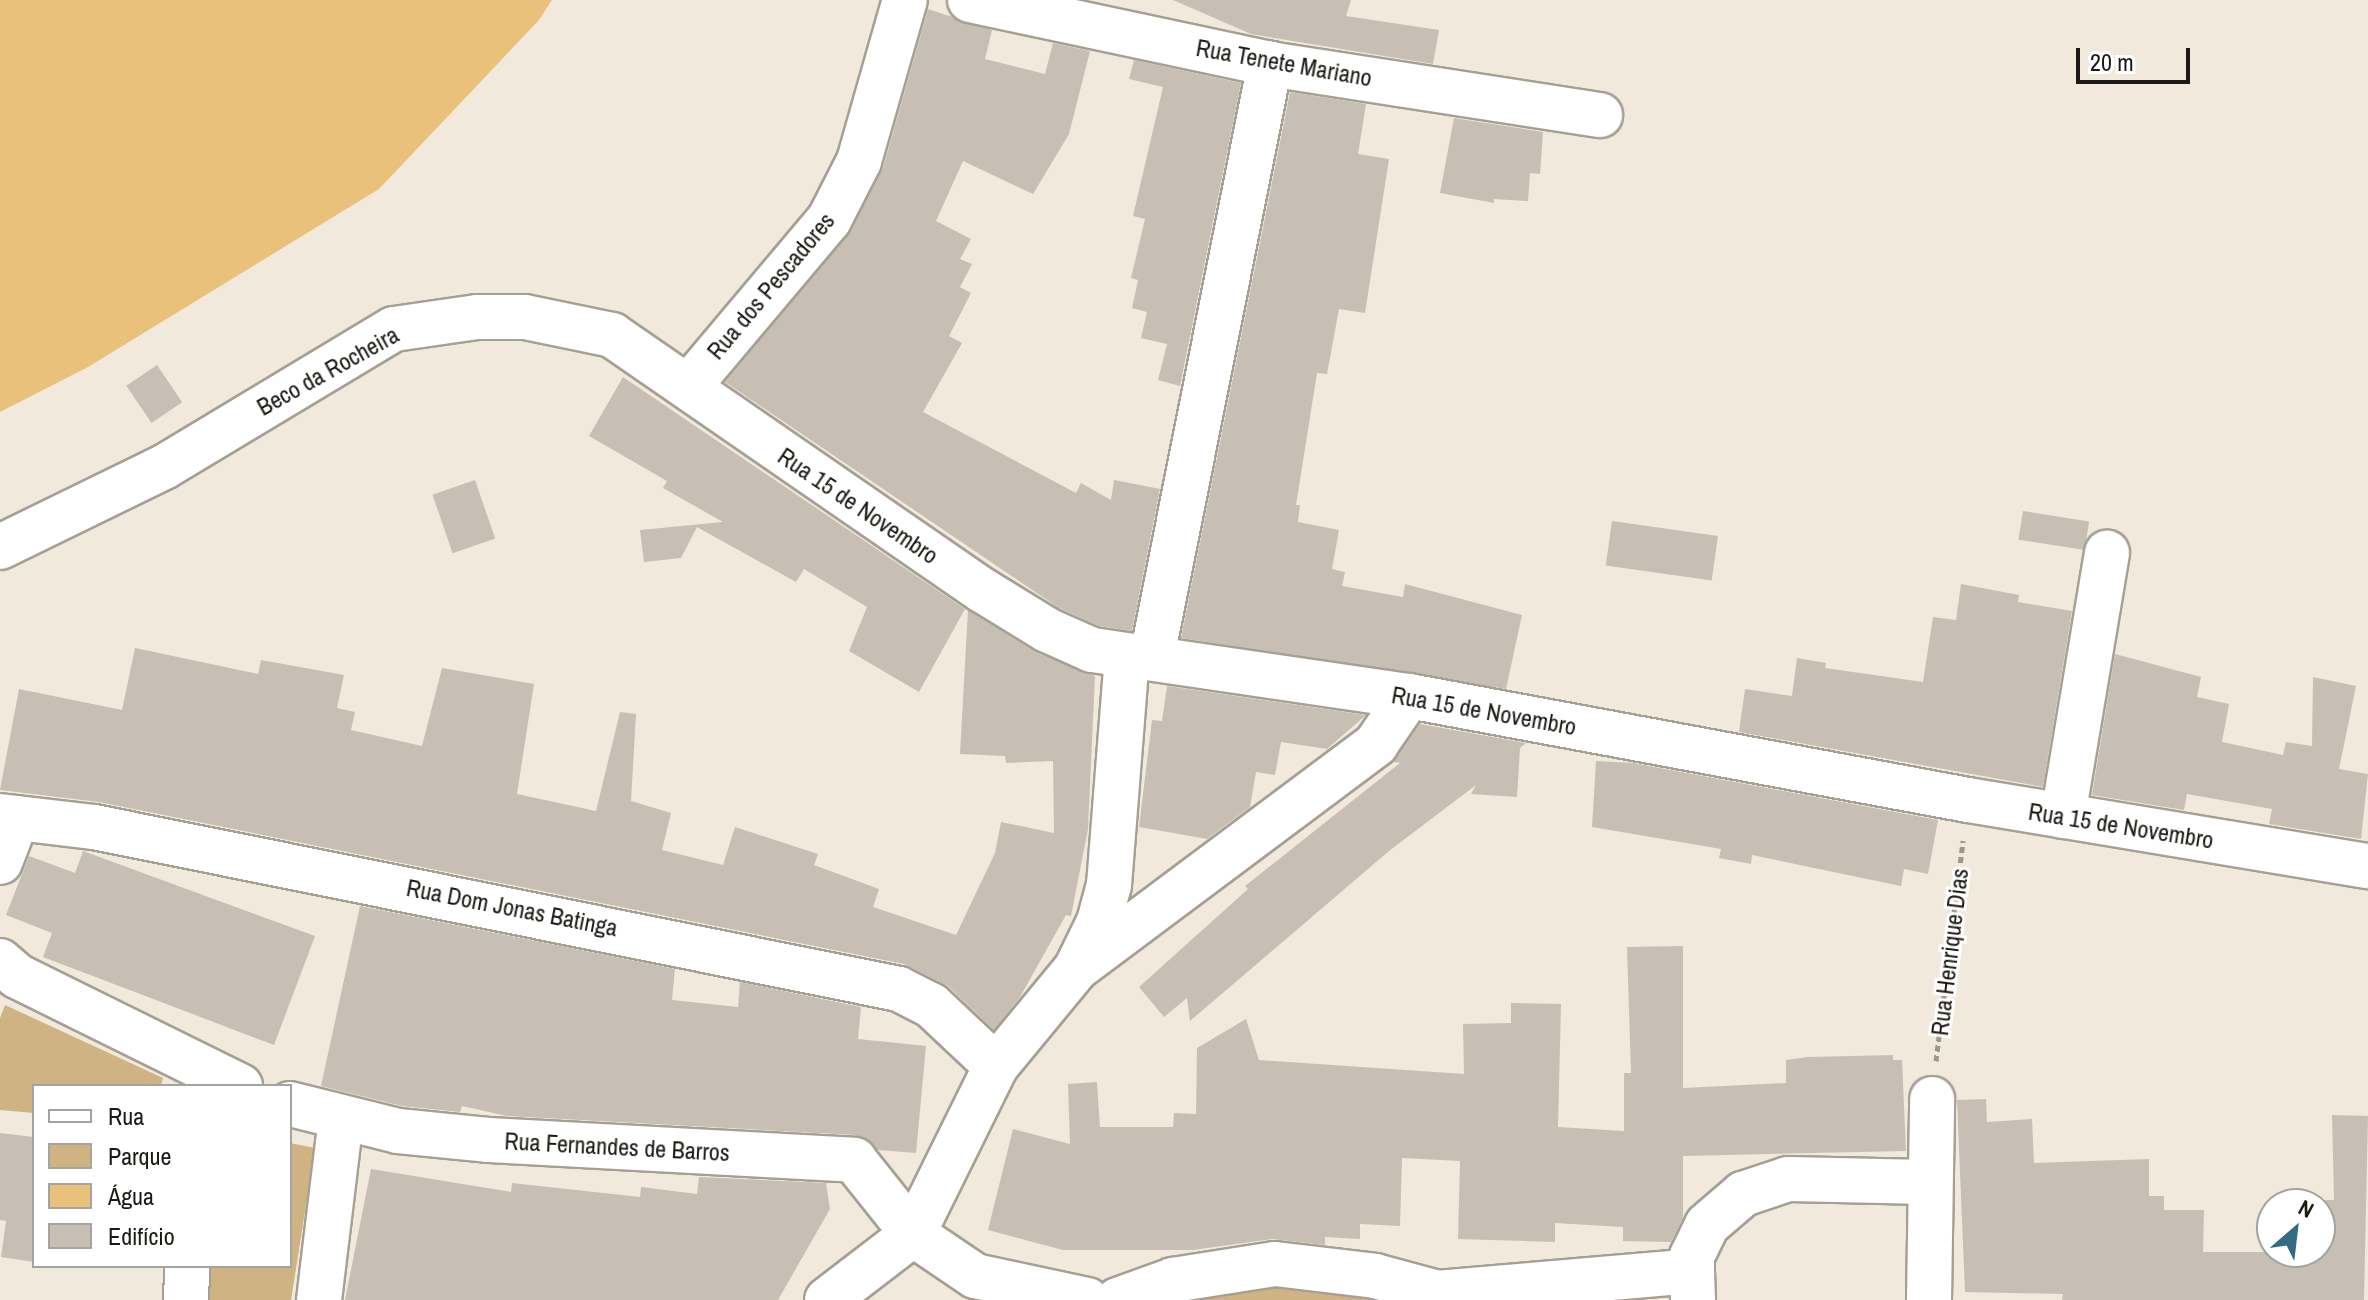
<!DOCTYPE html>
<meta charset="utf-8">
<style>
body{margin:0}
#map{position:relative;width:2368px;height:1300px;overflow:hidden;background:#f1e9dc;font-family:"Archivo Narrow",sans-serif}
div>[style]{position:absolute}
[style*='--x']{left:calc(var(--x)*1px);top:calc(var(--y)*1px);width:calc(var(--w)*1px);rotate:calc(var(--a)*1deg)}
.green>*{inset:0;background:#d0b382}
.water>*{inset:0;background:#eac17a}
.building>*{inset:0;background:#c7bfb3;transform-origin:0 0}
.path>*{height:5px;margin-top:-2.5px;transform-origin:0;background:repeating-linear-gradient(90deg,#9c968c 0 6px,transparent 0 10px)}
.roads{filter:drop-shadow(2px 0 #a79f93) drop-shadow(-2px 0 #a79f93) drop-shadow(0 2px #a79f93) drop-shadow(0 -2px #a79f93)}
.minor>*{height:44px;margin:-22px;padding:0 22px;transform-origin:22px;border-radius:22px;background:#fff}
.major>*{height:44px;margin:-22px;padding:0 22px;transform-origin:22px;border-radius:22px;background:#fff}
span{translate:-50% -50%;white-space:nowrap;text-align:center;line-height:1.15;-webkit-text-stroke:6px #fff;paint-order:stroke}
.street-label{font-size:24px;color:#1c1914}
.legend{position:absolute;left:32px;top:1084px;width:260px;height:184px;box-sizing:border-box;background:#fff;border:2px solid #a4a3a1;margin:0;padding:10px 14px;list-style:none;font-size:24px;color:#1c1914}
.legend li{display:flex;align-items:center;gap:16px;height:40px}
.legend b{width:40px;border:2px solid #a4a3a1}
.north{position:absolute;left:2256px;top:1188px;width:80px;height:80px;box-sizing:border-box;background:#fff;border:2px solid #a4a3a1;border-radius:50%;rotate:28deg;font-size:22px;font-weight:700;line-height:32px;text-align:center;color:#1c1914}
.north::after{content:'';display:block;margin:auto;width:28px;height:36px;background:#336b85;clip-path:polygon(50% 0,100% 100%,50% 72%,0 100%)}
.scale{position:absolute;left:2076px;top:48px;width:114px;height:36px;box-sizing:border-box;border:4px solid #1c1914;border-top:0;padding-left:10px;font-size:24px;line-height:28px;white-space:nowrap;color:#1c1914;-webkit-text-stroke:6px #fff;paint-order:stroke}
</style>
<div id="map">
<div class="green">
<i style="clip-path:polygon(5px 1005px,163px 1078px,161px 1086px,34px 1086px,34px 1113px,0 1110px,0 1018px)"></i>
<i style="clip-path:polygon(290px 1143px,315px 1148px,291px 1300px,206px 1300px,206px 1266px,290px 1266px)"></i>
<i style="clip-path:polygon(1288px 1277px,1405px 1300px,1170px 1300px)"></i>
</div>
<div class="water">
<i style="clip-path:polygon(0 0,552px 0,539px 20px,379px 189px,88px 367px,0 412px)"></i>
</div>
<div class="building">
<i style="clip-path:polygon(1173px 0,1351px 0,1346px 16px,1439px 30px,1433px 64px,1251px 34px)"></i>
<i style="clip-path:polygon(928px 9px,992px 30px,985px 59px,1045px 74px,1053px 43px,1090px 51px,1069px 134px,1033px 194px,963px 161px,936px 221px,971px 239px,960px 259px,972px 264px,960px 287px,971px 293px,949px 336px,962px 343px,923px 412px,1076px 493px,1081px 483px,1111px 500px,1114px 480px,1160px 489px,1132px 631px,1099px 626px,1059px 608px,725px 382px,851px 231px,883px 168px)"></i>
<i style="clip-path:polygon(1134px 60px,1241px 83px,1180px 386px,1158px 380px,1167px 344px,1141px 338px,1147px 312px,1132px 308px,1138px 280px,1131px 278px,1145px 219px,1133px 216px,1163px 87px,1129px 79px)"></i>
<i style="clip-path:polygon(1290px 92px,1366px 104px,1358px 154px,1389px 159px,1365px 313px,1339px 309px,1327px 374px,1317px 373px,1296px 505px,1300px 505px,1298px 522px,1339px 530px,1332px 569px,1345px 572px,1342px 586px,1403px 597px,1405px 584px,1522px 615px,1506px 689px,1181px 638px)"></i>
<i style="clip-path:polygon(1454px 118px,1543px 132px,1540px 174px,1530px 173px,1528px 201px,1494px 199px,1494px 203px,1440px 193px)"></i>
<i style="left:157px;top:365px;width:45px;height:37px;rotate:56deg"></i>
<i style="clip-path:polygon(623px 377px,965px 609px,919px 692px,849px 651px,867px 607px,804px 569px,796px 582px,697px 527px,681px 558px,644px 562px,640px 530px,723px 522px,663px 488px,667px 481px,589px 436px)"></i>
<i style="left:475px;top:480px;width:62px;height:45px;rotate:71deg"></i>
<i style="left:2023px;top:511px;width:67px;height:29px;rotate:9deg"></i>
<i style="left:1612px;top:521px;width:107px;height:45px;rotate:8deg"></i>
<i style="clip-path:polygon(1961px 584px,2019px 595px,2018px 602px,2072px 611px,2043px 787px,1739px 732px,1745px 689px,1792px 696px,1797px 658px,1826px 663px,1825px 668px,1923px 682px,1933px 617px,1956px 620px)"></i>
<i style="clip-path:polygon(968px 610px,1037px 653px,1095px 676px,1088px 829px,1071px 916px,1066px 915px,1020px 997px,994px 1030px,948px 986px,904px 964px,99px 802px,0 790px,19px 689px,122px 710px,135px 648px,258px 674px,261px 660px,344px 675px,337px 708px,355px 712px,351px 730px,422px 746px,442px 668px,534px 684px,517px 794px,596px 811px,620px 712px,636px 714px,631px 801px,671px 813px,662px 850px,723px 865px,735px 827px,818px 854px,814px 865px,879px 889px,873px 907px,956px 935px,995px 853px,1001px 822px,1054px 833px,1053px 761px,1006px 763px,1005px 756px,960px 754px)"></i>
<i style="clip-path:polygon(2115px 654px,2201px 677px,2197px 697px,2229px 704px,2222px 742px,2283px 755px,2286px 742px,2312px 746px,2313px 677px,2356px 686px,2339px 769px,2368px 774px,2361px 839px,2269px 824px,2272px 809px,2187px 794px,2184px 810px,2092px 795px)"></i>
<i style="clip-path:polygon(1167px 686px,1366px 715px,1327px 749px,1281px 742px,1275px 775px,1256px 772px,1250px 807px,1207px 839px,1139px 827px,1152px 720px,1162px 721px)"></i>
<i style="clip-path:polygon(1420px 724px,1526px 743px,1520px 748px,1517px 797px,1471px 794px,1476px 785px,1389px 851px,1190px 1021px,1187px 998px,1164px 1017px,1139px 987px,1248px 889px,1245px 886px,1400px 763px,1393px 762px)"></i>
<i style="clip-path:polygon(1596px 761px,1633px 763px,1938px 820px,1928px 874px,1904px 869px,1901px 886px,1752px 855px,1751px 864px,1719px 858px,1721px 849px,1592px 827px)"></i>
<i style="clip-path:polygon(83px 851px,315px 936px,274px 1045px,43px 957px,52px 933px,6px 915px,29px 856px,75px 873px)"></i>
<i style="clip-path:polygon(360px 906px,675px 969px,672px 1000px,738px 1007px,740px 982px,861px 1007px,858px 1039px,926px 1046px,916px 1153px,878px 1150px,855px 1135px,507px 1116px,462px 1106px,460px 1112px,402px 1106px,321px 1086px)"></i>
<i style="clip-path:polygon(1683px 946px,1683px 1088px,1786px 1083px,1786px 1060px,1808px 1057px,1893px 1055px,1893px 1060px,1902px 1060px,1906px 1151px,1683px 1156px,1683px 1218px,1671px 1242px,1623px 1241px,1623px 1227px,1555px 1223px,1555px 1242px,1458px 1239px,1460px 1161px,1402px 1158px,1400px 1226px,1360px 1224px,1360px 1239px,1325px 1237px,1325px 1245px,1272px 1239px,1193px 1250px,1063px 1250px,988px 1230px,1013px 1129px,1070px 1144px,1068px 1084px,1097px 1082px,1100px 1127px,1173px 1127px,1174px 1113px,1196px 1114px,1197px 1048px,1246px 1019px,1259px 1060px,1464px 1074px,1463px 1024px,1511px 1023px,1511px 1003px,1561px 1004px,1558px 1127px,1624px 1131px,1624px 1073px,1631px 1073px,1627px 947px)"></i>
<i style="clip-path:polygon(1986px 1099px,1987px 1122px,2032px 1119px,2034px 1163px,2149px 1159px,2149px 1196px,2164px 1196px,2164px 1210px,2204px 1210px,2203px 1252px,2320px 1252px,2320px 1204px,2279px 1200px,2334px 1200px,2332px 1115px,2368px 1116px,2364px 1300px,2062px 1300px,2063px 1294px,1965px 1292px,1957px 1100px)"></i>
<i style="clip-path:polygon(0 1133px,34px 1137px,34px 1262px,1px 1257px,6px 1221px,0 1220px)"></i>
<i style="clip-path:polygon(371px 1169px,511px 1192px,512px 1183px,640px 1197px,641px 1187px,697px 1194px,699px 1177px,826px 1183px,830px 1209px,778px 1300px,345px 1300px)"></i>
</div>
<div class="path">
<i style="--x:1936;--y:1061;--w:222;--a:-83"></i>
</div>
<div class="roads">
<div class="minor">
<i style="--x:970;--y:0;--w:307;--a:12"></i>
<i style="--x:1270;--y:64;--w:334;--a:8.8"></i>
<i style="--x:689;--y:386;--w:217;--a:-49.9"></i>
<i style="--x:829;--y:220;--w:66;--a:-63"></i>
<i style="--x:859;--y:161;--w:167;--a:-74.1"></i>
<i style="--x:0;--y:547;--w:182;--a:-26"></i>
<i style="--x:164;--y:467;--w:268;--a:-31"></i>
<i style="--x:394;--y:329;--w:84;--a:-8.2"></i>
<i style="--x:477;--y:317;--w:48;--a:0"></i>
<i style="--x:525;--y:317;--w:89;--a:11.7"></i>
<i style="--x:612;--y:335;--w:449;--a:34.6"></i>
<i style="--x:982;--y:590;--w:76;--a:31.6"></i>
<i style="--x:1047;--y:630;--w:49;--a:24"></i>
<i style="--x:1092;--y:650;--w:320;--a:8.3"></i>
<i style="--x:1409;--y:696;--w:569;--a:10.54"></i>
<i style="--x:1968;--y:800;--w:405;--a:9.4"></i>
<i style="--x:1152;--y:657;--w:605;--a:-78.75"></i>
<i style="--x:0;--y:816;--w:95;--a:6.7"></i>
<i style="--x:94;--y:827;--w:821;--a:11.38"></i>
<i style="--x:899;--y:989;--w:36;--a:27"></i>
<i style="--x:931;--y:1005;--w:89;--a:43.2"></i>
<i style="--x:2063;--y:816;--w:267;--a:-80.5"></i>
<i style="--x:0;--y:862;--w:47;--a:-68.9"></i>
<i style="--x:1081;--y:965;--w:369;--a:-36.8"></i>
<i style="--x:1376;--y:744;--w:58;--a:-55.5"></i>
<i style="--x:913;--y:1234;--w:187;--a:-63.7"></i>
<i style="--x:996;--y:1066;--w:126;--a:-50.5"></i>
<i style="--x:1076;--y:969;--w:52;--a:-63.9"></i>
<i style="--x:1099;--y:922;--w:38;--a:-75"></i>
<i style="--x:1109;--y:885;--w:230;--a:-85.5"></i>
<i style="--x:1692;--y:1271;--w:15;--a:-90"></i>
<i style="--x:1692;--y:1256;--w:34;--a:-64"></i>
<i style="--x:1707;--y:1225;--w:48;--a:-40.7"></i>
<i style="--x:1743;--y:1194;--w:47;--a:-18.4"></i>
<i style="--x:1788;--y:1179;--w:140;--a:1.2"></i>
<i style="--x:1437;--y:1293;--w:256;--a:-4.9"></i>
<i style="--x:1692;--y:1271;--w:29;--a:88"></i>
<i style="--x:186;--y:1300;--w:34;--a:-88"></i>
<i style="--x:319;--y:1300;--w:183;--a:-83.1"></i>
<i style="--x:1929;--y:1300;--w:201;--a:-89.1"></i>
</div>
<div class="major">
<i style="--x:0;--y:961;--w:23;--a:41"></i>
<i style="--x:17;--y:976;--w:249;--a:26.3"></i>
<i style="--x:290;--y:1104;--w:111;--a:14"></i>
<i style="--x:398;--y:1131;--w:90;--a:5.7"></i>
<i style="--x:488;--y:1140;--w:367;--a:3.1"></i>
<i style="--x:854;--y:1160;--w:95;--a:51.4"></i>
<i style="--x:913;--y:1234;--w:75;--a:34.1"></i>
<i style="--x:975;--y:1276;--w:115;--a:12.1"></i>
<i style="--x:827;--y:1300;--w:108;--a:-37.5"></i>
<i style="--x:1118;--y:1300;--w:59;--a:-20"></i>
<i style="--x:1173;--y:1280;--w:103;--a:-8.9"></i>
<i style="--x:1275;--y:1264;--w:101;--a:6.8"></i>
<i style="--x:1375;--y:1276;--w:92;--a:15.1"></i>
</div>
</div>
<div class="street-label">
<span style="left:1284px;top:63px;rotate:10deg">Rua Tenete Mariano</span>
<span style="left:771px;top:286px;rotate:-50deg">Rua dos Pescadores</span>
<span style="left:328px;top:371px;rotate:-29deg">Beco da Rocheira</span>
<span style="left:858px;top:506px;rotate:34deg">Rua 15 de Novembro</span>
<span style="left:1484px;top:711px;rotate:10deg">Rua 15 de Novembro</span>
<span style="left:2121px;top:826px;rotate:9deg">Rua 15 de Novembro</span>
<span style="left:512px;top:908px;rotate:11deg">Rua Dom Jonas Batinga</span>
<span style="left:1950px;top:952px;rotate:-83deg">Rua Henrique Dias</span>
<span style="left:617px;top:1147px;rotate:3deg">Rua Fernandes de Barros</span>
</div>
<ul class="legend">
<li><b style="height:10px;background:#fff"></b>Rua</li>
<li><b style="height:22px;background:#d0b382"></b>Parque</li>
<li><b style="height:22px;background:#eac17a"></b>Água</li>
<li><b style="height:22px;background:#c7bfb3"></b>Edifício</li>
</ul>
<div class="north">N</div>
<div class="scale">20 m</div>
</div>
